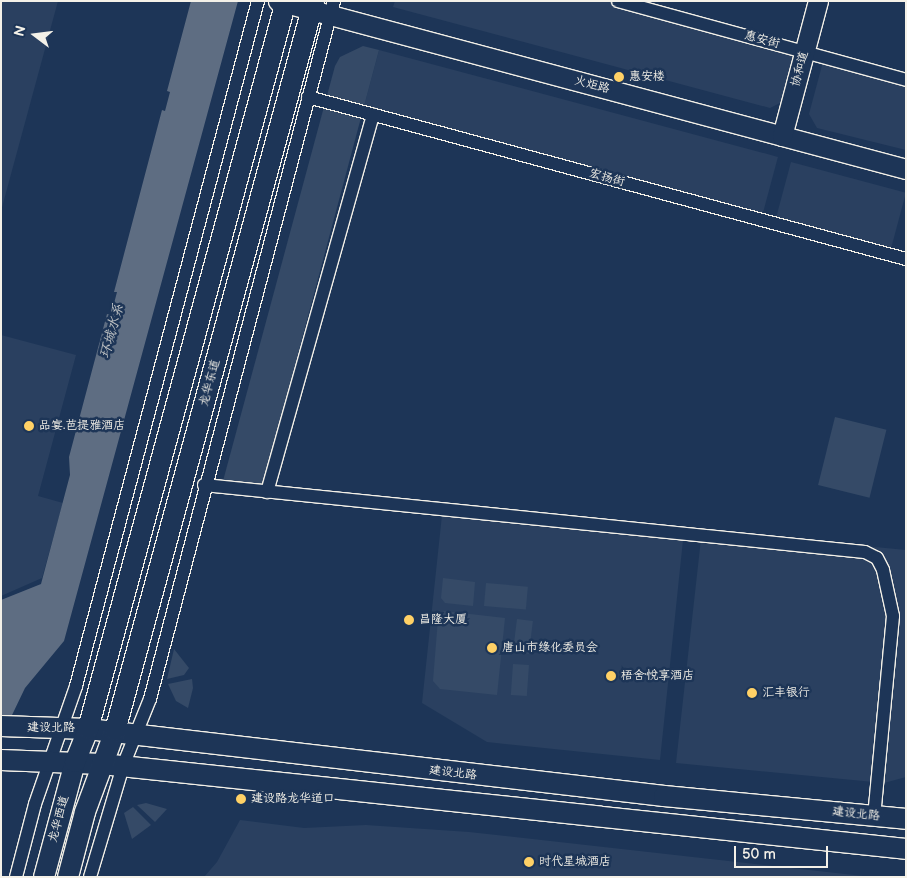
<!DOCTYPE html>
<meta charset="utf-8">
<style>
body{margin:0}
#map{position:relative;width:907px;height:878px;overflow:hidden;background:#1d3557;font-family:"Balsamiq Sans","LXGW WenKai TC",sans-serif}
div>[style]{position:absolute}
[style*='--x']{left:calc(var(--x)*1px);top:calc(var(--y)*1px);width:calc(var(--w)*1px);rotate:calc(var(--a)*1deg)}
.built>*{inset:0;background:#2a4060;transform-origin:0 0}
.green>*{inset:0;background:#354a67;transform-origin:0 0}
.water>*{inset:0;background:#5e6d82}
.roads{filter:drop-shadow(1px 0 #f4f1e8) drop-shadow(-1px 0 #f4f1e8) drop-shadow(0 1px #f4f1e8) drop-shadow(0 -1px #f4f1e8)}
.street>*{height:12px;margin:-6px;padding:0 6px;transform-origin:6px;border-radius:6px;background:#1d3557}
.secondary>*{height:19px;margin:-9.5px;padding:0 9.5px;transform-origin:9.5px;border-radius:9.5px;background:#1d3557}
.primary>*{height:20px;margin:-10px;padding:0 10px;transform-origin:10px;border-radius:10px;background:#1d3557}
.dots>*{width:14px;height:14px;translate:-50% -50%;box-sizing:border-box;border:2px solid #1d3557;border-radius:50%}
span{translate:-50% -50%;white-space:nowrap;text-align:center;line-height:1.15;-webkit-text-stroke:5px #1d3557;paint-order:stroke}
.street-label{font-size:12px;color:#f4f1e8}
.poi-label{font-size:12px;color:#f4f1e8}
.left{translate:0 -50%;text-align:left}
.water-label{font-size:14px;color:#c0c3c4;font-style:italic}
.frame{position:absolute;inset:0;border:2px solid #f4f1e8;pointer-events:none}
.north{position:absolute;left:10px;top:10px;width:50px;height:50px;-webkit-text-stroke:4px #1d3557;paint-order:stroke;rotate:285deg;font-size:14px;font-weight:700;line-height:20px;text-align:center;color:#f4f1e8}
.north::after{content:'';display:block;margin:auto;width:18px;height:22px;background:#f4f1e8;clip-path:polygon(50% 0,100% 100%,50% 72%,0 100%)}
.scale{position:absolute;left:734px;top:846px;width:94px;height:22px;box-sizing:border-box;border:2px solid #f4f1e8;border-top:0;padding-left:6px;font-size:15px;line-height:18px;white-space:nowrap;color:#f4f1e8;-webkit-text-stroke:4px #1d3557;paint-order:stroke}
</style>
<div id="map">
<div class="built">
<i style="clip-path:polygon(1px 1px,58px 1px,1px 211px)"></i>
<i style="clip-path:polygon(395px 1px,606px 1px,802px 52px,790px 98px,770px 108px,393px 7px)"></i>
<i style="left:379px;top:50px;width:413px;height:58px;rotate:15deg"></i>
<i style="clip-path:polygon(824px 58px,906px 79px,906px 150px,817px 128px,809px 114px)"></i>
<i style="left:791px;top:162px;width:119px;height:59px;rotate:15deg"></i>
<i style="clip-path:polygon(1px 335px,76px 355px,38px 496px,63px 503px,42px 578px,1px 596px)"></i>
<i style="clip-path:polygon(442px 515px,683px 540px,660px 760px,487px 742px,422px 703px)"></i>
<i style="clip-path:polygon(702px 530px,906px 550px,906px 777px,884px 783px,676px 763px)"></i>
<i style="clip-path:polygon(240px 820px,304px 828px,366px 825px,469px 832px,872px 877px,204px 877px,217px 862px)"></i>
</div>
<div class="green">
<i style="clip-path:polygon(363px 46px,379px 50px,263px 485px,223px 481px,335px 66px,340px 57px)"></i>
<i style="left:835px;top:417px;width:53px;height:70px;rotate:14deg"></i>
<i style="clip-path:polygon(443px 578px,475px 582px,473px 606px,445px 603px,441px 598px)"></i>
<i style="left:486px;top:583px;width:42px;height:23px;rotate:5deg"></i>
<i style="clip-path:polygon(444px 611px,505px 618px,497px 695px,440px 689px,433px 681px,438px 619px)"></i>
<i style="left:517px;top:619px;width:16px;height:33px;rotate:7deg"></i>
<i style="clip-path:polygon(174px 649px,189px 668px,184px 675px,167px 679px)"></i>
<i style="left:513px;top:664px;width:16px;height:31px;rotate:4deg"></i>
<i style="clip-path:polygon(192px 679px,193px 688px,188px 708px,176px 701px,168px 684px)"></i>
<i style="clip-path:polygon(146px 803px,167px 809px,155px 822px,137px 805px)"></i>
<i style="clip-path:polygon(133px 807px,151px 825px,132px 839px,124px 813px)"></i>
</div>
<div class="water">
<i style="clip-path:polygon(191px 1px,238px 1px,64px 641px,25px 688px,1px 738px,1px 600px,41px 584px,70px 475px,69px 457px,107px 314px,111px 315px,117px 292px,114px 292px,162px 110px,165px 111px,170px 92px,167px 91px)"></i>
</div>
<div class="roads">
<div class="street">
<i style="--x:618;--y:1;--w:299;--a:15.3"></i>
<i style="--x:308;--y:97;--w:620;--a:15.16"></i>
<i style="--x:204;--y:485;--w:664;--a:5.79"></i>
<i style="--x:865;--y:552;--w:13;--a:27"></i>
<i style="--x:877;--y:558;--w:13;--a:63"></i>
<i style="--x:883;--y:570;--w:47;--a:77.7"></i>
<i style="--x:893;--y:616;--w:201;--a:95.4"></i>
<i style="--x:267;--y:492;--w:392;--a:-74.3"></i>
<i style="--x:16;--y:877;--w:75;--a:-75.4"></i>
<i style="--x:35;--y:804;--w:125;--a:-70.8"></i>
<i style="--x:76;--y:686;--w:709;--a:-75.12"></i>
<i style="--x:90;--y:877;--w:116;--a:-73.4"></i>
<i style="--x:123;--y:766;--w:72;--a:-68.1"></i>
<i style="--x:150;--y:699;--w:722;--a:-75.23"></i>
</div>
<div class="secondary">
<i style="--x:278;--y:1;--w:650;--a:14.98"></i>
<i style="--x:782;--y:136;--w:140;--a:-75.1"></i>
</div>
<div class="primary">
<i style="--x:1;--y:726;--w:87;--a:2"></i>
<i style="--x:88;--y:729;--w:580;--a:6.63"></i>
<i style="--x:664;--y:796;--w:243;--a:5.4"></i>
<i style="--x:1;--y:760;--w:101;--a:2.3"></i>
<i style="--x:102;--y:764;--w:808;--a:6.03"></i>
<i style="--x:44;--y:877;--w:119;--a:-74.9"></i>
<i style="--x:75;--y:762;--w:35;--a:-68"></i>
<i style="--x:88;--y:729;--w:754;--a:-74.78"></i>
<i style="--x:68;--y:877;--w:67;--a:-75.3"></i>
<i style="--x:85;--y:812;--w:86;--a:-69.7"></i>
<i style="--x:115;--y:731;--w:757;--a:-74.75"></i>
</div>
</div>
<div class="dots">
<i style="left:619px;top:77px;background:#ffd166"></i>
<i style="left:29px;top:426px;background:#ffd166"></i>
<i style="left:409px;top:620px;background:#ffd166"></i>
<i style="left:492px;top:648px;background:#ffd166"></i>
<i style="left:611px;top:676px;background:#ffd166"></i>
<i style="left:752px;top:693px;background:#ffd166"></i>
<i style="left:241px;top:799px;background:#ffd166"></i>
<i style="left:529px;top:862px;background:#ffd166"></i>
</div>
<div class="street-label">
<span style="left:762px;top:40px;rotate:15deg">惠安街</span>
<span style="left:800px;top:69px;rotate:-75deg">协和道</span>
<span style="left:592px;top:85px;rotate:15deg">火炬路</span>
<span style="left:607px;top:178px;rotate:15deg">宏扬街</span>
<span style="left:210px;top:383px;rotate:-75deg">龙华东道</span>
<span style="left:51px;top:728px">建设北路</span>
<span style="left:453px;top:773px;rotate:7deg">建设北路</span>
<span style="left:856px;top:814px;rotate:6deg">建设北路</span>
<span style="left:59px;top:819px;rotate:-75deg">龙华西道</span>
</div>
<div class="poi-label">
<span class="left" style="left:629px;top:77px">惠安楼</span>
<span class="left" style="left:39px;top:426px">品宴.芭提雅酒店</span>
<span class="left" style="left:419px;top:620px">昌隆大厦</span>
<span class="left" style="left:502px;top:648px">唐山市绿化委员会</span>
<span class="left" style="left:621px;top:676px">梧舍·悦享酒店</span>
<span class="left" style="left:762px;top:693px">汇丰银行</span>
<span class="left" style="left:251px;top:799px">建设路龙华道口</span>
<span class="left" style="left:539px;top:862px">时代星城酒店</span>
</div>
<div class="water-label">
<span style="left:112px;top:331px;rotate:-75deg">环城水系</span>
</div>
<div class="frame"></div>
<div class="north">N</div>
<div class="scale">50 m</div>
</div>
